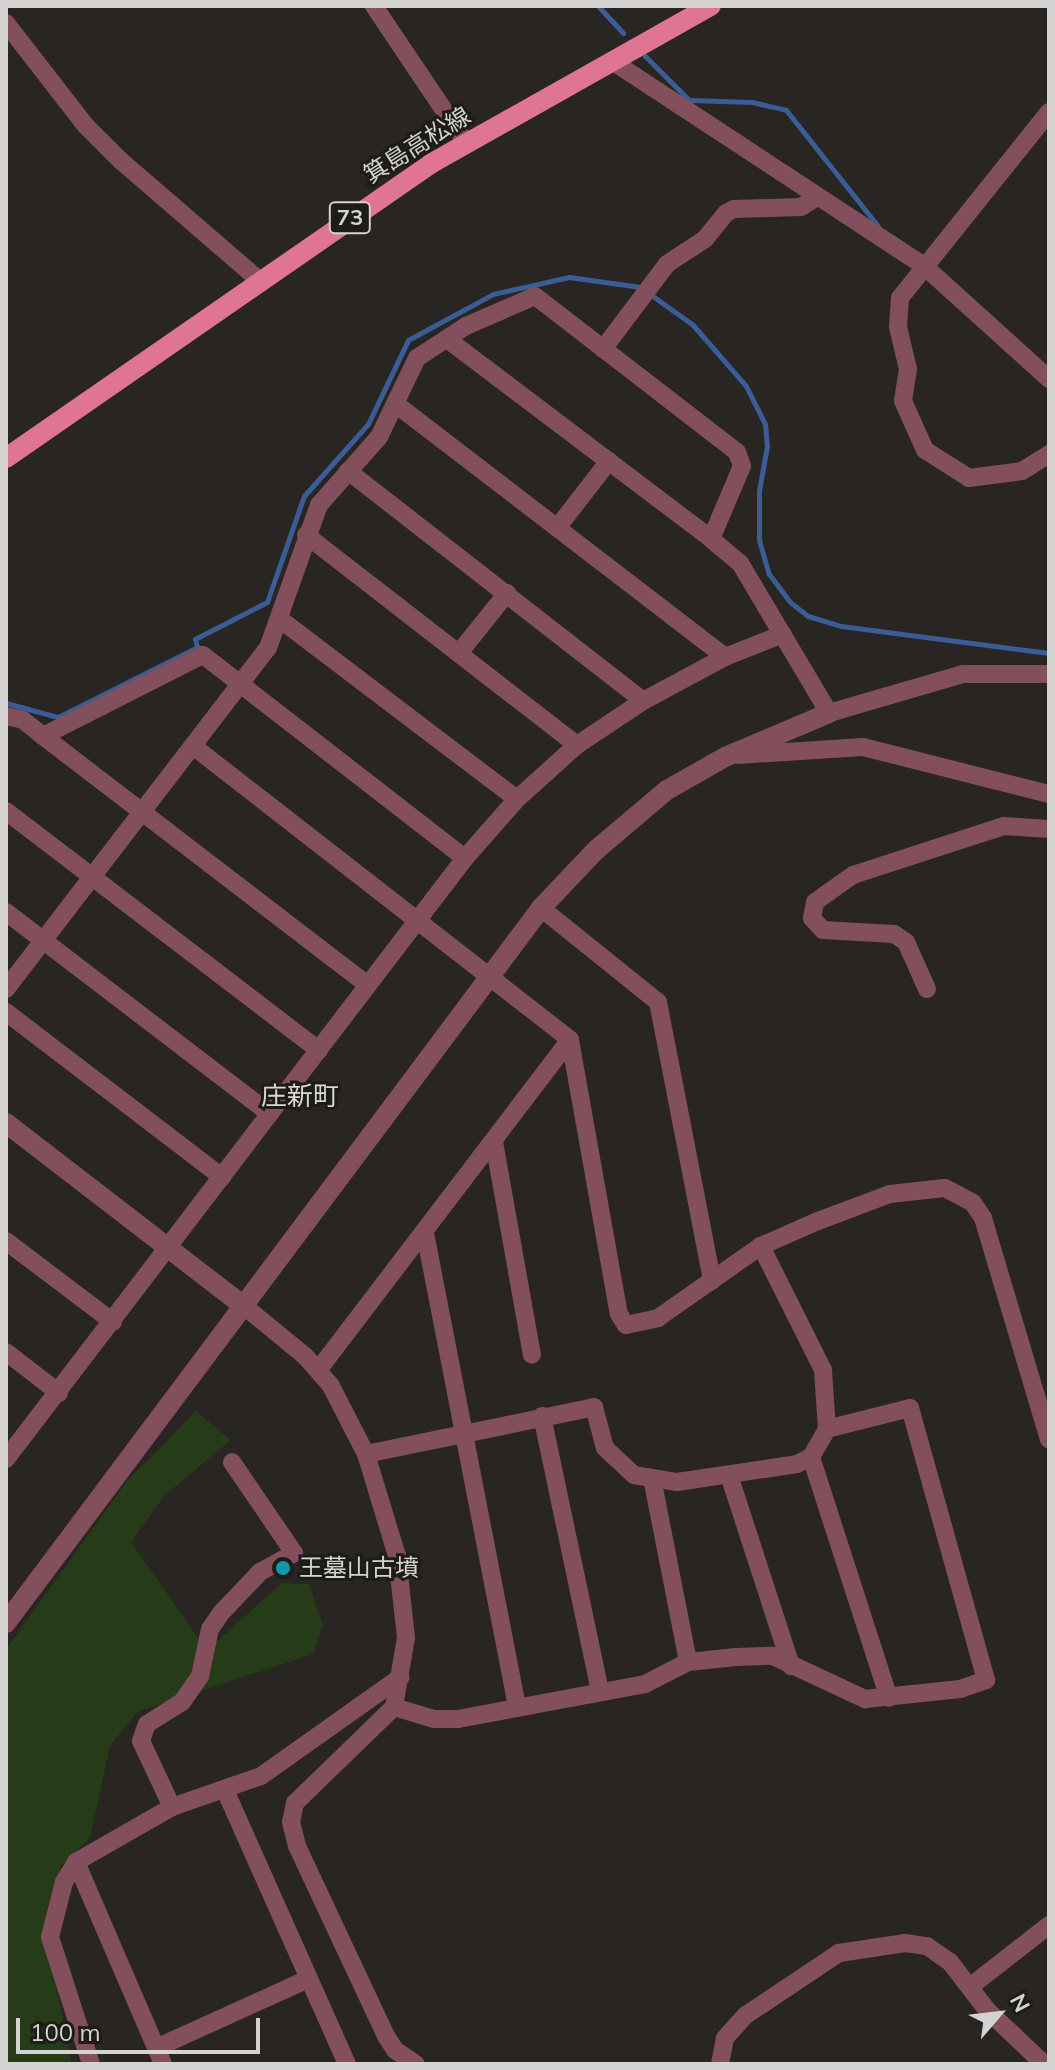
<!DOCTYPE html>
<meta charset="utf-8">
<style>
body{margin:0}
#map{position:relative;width:1055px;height:2070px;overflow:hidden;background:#282523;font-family:Mulish,"Noto Sans JP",sans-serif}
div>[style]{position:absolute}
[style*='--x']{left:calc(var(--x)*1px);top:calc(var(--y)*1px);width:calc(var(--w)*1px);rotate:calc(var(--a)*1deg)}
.green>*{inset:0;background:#263b18}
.stream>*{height:5px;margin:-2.5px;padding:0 2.5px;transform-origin:2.5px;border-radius:2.5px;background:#3a5d96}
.minor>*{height:18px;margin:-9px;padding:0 9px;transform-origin:9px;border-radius:9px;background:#834f5c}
.tertiary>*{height:20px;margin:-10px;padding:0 10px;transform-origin:10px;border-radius:10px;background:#834f5c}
.primary>*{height:20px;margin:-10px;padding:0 10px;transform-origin:10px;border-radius:10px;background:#e07593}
.dots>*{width:22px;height:22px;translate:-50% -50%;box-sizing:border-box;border:4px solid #1e1c19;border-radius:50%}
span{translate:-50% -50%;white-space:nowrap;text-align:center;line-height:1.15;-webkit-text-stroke:6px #1e1c19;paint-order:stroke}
.shield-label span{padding:2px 6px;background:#1e1c19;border:2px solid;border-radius:6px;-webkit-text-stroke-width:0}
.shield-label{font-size:22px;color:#d5d3d1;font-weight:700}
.street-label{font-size:24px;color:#d5d3d1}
.poi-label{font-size:24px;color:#d5d3d1}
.left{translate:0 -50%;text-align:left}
.neighbourhood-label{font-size:26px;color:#dad6d3}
.frame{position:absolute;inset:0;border:8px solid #d5d3d1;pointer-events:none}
.north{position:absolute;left:959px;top:1974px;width:80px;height:80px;-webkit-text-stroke:6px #1e1c19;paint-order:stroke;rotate:62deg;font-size:22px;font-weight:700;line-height:32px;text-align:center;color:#d5d3d1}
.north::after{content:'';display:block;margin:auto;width:28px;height:36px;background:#d5d3d1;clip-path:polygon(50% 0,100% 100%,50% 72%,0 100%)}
.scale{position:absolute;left:16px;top:2018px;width:244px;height:36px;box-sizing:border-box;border:4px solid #d5d3d1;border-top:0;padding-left:10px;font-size:24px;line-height:28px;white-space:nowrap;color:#d5d3d1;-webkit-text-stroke:6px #1e1c19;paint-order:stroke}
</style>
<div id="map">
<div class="green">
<i style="clip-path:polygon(196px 1411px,231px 1440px,164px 1496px,131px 1542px,201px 1642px,215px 1643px,282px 1583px,309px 1584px,323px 1626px,313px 1654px,137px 1712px,110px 1746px,90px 1838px,61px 1866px,45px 1930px,72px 2064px,6px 2064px,6px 1649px,127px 1481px)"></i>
</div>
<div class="stream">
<i style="--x:598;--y:6;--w:37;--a:47"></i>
<i style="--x:644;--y:55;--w:64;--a:45"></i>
<i style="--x:689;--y:100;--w:63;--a:1.8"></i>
<i style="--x:752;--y:102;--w:35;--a:13"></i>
<i style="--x:786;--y:110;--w:148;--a:51.6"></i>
<i style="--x:6;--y:703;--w:54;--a:15.1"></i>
<i style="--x:58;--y:717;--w:156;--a:-26.7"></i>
<i style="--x:197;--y:647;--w:8;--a:-104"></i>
<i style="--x:195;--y:639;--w:81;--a:-27.2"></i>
<i style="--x:267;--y:602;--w:112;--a:-70.8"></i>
<i style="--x:304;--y:496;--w:96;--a:-48.4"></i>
<i style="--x:368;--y:424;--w:93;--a:-64.5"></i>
<i style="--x:408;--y:340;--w:97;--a:-28.4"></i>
<i style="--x:493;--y:294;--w:78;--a:-12.6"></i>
<i style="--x:569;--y:277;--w:72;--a:8"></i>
<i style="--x:640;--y:287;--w:65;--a:35.6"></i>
<i style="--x:693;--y:325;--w:81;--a:49"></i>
<i style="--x:746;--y:386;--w:42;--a:63.4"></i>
<i style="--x:765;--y:424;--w:22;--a:85"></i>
<i style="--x:767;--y:446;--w:46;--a:100.1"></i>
<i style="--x:759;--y:491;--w:49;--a:90"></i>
<i style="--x:759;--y:540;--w:35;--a:74"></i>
<i style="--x:769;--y:574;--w:35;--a:53"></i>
<i style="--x:790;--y:602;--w:23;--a:38"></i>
<i style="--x:808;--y:616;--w:34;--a:17"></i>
<i style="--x:841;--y:626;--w:210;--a:7.4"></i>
</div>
<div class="minor">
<i style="--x:374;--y:6;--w:165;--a:56.1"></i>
<i style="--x:6;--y:23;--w:130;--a:52.2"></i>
<i style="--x:86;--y:126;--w:48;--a:45"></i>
<i style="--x:120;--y:160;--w:184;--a:40.8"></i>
<i style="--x:612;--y:61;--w:373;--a:33.3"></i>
<i style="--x:924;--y:266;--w:169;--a:42.1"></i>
<i style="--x:1049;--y:112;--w:238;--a:128.7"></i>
<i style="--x:900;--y:298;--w:29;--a:94"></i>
<i style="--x:898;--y:327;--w:43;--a:76.6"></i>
<i style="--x:908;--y:369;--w:32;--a:99"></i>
<i style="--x:903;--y:401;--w:54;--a:65.8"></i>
<i style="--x:925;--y:450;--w:52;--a:32.5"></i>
<i style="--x:969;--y:478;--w:53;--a:-7.5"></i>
<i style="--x:1022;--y:471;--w:32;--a:-32"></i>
<i style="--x:447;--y:339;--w:331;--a:37.1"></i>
<i style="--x:603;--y:349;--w:106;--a:-53"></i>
<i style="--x:667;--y:264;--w:45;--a:-33.3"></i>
<i style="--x:705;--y:239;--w:33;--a:-51"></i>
<i style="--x:726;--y:213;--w:9;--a:-27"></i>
<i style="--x:734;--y:209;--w:67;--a:-1.7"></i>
<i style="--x:801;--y:207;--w:19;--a:-32"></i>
<i style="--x:397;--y:405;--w:414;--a:37.5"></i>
<i style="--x:348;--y:471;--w:374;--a:37.9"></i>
<i style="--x:557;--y:528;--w:85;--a:-52.2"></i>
<i style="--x:306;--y:535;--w:343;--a:37.8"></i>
<i style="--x:281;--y:620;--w:296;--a:37.2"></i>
<i style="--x:459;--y:653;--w:77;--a:-51.3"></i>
<i style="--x:6;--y:716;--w:17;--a:13"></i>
<i style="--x:23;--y:720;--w:26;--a:39"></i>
<i style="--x:43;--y:736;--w:179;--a:-26.9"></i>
<i style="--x:203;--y:655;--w:331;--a:37.8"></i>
<i style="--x:43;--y:736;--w:409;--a:37.5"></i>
<i style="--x:193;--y:746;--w:478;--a:37.9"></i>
<i style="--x:570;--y:1040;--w:278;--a:79.9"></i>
<i style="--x:619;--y:1314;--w:13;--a:58"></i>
<i style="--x:626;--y:1325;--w:33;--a:-12"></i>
<i style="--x:658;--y:1318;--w:126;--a:-35"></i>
<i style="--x:761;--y:1246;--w:62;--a:-23.7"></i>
<i style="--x:818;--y:1221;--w:77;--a:-20.6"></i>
<i style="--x:890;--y:1194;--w:55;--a:-6.2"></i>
<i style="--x:945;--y:1188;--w:32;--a:28"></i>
<i style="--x:973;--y:1203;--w:18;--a:56"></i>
<i style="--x:983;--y:1218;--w:231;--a:73.4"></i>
<i style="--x:738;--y:755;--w:125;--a:-3.7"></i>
<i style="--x:863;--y:747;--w:192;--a:14.2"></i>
<i style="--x:6;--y:811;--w:394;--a:37.4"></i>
<i style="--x:541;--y:908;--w:150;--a:38.8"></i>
<i style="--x:658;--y:1002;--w:284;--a:79"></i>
<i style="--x:6;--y:912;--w:332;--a:37.4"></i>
<i style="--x:6;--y:989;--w:430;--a:-52.5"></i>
<i style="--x:268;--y:648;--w:152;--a:-70.4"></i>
<i style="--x:319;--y:505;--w:91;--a:-48.6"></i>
<i style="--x:379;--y:437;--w:88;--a:-64.3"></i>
<i style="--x:417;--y:358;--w:59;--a:-33.1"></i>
<i style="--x:466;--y:326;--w:75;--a:-23.5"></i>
<i style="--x:535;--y:296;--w:255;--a:37.7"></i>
<i style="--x:737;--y:452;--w:15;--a:70"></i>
<i style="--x:742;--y:466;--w:79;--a:113"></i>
<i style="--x:711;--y:539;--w:38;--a:40"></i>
<i style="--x:740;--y:563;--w:174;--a:59.3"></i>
<i style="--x:829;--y:713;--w:140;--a:-16.2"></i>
<i style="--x:963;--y:674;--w:86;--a:0"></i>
<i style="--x:927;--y:989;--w:51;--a:-114.1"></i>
<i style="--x:906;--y:942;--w:14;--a:-146"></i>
<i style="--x:894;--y:934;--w:71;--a:-176.8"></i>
<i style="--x:823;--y:930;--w:16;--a:-133"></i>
<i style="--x:812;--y:918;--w:16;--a:-79"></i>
<i style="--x:815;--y:902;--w:47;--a:-35.4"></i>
<i style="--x:853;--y:875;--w:159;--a:-18"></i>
<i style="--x:1004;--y:826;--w:45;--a:3.8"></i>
<i style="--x:6;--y:1012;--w:272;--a:37.4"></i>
<i style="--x:494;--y:1142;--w:216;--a:79.9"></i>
<i style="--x:425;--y:1233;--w:484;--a:79"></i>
<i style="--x:6;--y:1241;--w:134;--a:37.1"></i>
<i style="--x:244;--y:1306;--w:80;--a:39.4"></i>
<i style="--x:306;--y:1357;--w:38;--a:49"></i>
<i style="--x:331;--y:1386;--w:76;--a:62.8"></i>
<i style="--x:366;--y:1454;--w:107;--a:73.1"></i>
<i style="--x:397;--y:1556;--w:82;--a:83.7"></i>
<i style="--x:406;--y:1638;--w:70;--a:99.9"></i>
<i style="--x:394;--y:1707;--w:138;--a:135.9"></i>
<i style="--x:295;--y:1803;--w:19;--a:102"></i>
<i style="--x:291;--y:1822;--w:25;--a:76"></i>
<i style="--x:297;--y:1846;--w:210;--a:64.9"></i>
<i style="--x:386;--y:2036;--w:17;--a:57"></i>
<i style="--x:395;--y:2050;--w:25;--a:34"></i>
<i style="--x:6;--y:1352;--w:67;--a:37.7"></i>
<i style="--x:319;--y:1369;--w:414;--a:-52.7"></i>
<i style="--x:542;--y:1416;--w:281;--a:78.1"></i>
<i style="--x:366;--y:1454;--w:233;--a:-11.6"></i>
<i style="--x:594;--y:1407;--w:42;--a:75"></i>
<i style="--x:605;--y:1448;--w:40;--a:43"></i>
<i style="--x:634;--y:1475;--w:44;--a:9.2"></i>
<i style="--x:677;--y:1482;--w:121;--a:-8.5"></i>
<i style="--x:797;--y:1464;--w:16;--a:-27"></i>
<i style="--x:811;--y:1457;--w:32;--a:-60"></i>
<i style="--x:827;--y:1429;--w:59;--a:-93.9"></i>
<i style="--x:823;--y:1370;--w:139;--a:-116.6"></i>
<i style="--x:811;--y:1457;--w:253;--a:72.1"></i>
<i style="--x:6;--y:1459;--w:756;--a:-52.63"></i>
<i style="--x:465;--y:858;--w:79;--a:-48.6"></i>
<i style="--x:517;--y:799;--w:81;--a:-42"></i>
<i style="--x:577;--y:745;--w:79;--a:-33.7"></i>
<i style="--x:643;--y:701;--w:93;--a:-28.2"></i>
<i style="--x:725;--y:657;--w:62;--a:-21.6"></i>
<i style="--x:729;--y:1475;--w:201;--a:72"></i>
<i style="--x:652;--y:1478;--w:187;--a:78.9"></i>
<i style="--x:394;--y:1707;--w:42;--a:16.7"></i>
<i style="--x:434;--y:1719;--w:24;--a:0"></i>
<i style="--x:458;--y:1719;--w:190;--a:-10.6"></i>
<i style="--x:645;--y:1684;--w:48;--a:-27.1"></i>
<i style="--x:688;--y:1662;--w:48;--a:-5.9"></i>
<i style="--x:736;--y:1657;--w:37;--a:-2"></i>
<i style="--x:773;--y:1656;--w:102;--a:25.1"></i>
<i style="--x:865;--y:1699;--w:96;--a:-6"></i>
<i style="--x:960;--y:1689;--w:28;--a:-19"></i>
<i style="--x:986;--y:1680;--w:282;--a:-105.6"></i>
<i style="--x:910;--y:1408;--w:86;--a:165.8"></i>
<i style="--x:225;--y:1790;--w:300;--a:66"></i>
<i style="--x:172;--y:1807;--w:73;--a:-115.2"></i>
<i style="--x:141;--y:1741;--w:18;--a:-71"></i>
<i style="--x:147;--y:1724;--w:41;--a:-32.2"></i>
<i style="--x:182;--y:1702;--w:32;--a:-55"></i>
<i style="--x:200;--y:1676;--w:48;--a:-78"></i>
<i style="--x:210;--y:1629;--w:19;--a:-55"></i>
<i style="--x:221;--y:1613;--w:57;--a:-46.4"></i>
<i style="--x:260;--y:1572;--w:39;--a:-29"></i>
<i style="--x:294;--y:1553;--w:110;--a:-124.3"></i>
<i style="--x:76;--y:1862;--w:220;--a:66.7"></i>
<i style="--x:971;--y:1986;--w:99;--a:-38"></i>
<i style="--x:156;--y:2048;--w:167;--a:-24.4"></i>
<i style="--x:91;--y:2064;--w:133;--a:-107.9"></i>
<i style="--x:50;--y:1937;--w:57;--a:-75.7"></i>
<i style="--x:64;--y:1882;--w:23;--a:-59"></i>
<i style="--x:76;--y:1862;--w:111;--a:-29.8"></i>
<i style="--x:172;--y:1807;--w:94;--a:-19.2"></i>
<i style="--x:261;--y:1776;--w:171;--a:-35.3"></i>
<i style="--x:720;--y:2064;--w:26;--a:-79"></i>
<i style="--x:725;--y:2038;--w:31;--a:-48"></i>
<i style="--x:746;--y:2015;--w:112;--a:-33.7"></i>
<i style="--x:839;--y:1953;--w:67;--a:-8.6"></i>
<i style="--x:905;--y:1943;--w:22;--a:8"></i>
<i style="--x:927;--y:1946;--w:28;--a:35"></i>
<i style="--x:950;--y:1962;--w:61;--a:52.4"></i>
<i style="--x:987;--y:2010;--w:79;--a:43.5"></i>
</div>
<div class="tertiary">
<i style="--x:6;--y:1123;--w:300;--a:37.6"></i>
<i style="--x:6;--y:1623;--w:893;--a:-53.19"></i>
<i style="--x:541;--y:908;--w:80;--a:-46.5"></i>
<i style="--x:596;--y:850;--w:93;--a:-40.2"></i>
<i style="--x:667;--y:790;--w:67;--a:-29.6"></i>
<i style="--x:725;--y:757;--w:113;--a:-22.9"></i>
</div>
<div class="primary">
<i style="--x:6;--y:458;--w:518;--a:-34.7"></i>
<i style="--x:432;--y:163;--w:320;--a:-29.4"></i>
</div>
<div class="dots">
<i style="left:283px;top:1568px;background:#0f9aa8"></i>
</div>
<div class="shield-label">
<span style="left:350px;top:218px">73</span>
</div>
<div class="street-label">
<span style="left:417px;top:145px;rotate:-32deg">箕島高松線</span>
</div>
<div class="poi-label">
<span class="left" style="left:299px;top:1568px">王墓山古墳</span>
</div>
<div class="neighbourhood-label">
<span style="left:300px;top:1096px">庄新町</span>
</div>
<div class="frame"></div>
<div class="north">N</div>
<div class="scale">100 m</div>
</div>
